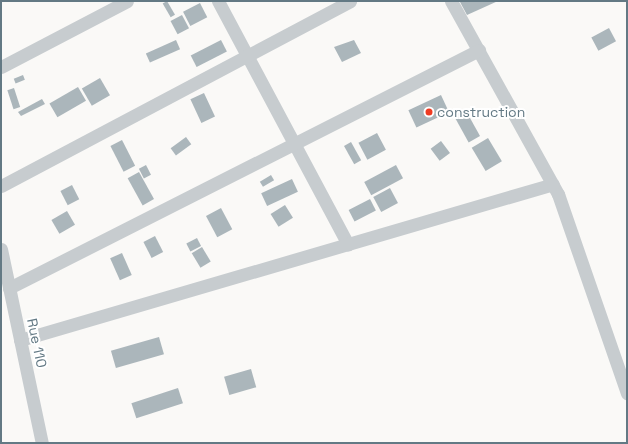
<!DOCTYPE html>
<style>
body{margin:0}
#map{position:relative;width:628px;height:444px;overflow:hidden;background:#faf9f7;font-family:"Space Grotesk",sans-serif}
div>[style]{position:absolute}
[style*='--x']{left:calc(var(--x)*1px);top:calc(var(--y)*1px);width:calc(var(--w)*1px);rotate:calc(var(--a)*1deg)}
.building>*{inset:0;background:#abb6bb;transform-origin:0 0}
.minor>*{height:13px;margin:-6.5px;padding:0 6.5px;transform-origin:6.5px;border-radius:6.5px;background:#c7cccf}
.dots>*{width:11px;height:11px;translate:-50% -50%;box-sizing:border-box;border:2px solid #fff;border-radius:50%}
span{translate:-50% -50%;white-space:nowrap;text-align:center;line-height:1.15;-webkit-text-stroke:4px #fff;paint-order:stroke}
.poi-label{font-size:14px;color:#637984}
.left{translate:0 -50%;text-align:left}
.street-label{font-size:14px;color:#637984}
.frame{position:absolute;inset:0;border:2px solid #637984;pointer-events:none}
</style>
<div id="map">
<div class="building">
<i style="left:167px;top:1px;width:16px;height:5px;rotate:60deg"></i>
<i style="clip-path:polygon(463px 1px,498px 1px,467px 15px,460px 2px)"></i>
<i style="left:200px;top:3px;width:16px;height:19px;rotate:63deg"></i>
<i style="left:182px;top:15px;width:15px;height:13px;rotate:62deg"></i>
<i style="left:609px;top:28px;width:15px;height:20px;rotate:62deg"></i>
<i style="left:176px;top:40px;width:10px;height:33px;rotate:66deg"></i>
<i style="left:221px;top:40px;width:13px;height:34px;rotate:63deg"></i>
<i style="clip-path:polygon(354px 40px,361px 53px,342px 62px,334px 47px)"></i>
<i style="left:23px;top:75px;width:5px;height:10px;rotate:68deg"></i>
<i style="left:100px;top:78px;width:20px;height:21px;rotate:60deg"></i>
<i style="left:78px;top:87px;width:16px;height:33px;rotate:60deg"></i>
<i style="left:14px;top:88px;width:20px;height:7px;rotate:72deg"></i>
<i style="left:204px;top:93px;width:26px;height:15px;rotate:65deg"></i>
<i style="left:441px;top:95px;width:19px;height:36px;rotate:65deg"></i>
<i style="clip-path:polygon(42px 99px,45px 104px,21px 116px,18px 112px)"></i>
<i style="left:465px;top:109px;width:31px;height:13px;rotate:61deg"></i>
<i style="left:377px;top:133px;width:19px;height:21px;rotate:62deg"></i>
<i style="left:186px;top:137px;width:9px;height:19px;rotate:54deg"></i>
<i style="left:488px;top:138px;width:27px;height:19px;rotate:59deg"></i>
<i style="left:122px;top:140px;width:29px;height:13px;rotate:63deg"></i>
<i style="left:441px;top:141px;width:15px;height:13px;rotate:53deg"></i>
<i style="left:351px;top:142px;width:21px;height:8px;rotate:61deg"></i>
<i style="left:146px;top:165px;width:11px;height:8px;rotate:63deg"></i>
<i style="left:396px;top:165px;width:15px;height:36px;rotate:62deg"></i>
<i style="left:139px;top:172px;width:31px;height:13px;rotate:61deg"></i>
<i style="left:271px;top:175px;width:6px;height:13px;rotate:59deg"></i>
<i style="left:292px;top:179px;width:14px;height:34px;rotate:65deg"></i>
<i style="left:72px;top:185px;width:16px;height:13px;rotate:63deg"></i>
<i style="left:390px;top:188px;width:17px;height:19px;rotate:62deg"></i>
<i style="left:370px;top:199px;width:13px;height:24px;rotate:63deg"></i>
<i style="left:285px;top:205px;width:15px;height:17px;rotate:58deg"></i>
<i style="left:221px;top:208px;width:24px;height:17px;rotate:62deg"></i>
<i style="left:67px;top:211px;width:16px;height:18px;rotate:60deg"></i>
<i style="left:155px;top:236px;width:18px;height:13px;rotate:63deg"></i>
<i style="left:197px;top:238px;width:9px;height:12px;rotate:63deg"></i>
<i style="left:202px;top:247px;width:17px;height:12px;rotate:59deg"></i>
<i style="left:122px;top:253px;width:24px;height:13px;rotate:66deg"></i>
<i style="left:159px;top:337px;width:18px;height:50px;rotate:74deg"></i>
<i style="left:251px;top:369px;width:19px;height:28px;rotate:74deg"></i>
<i style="left:178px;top:388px;width:16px;height:49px;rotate:72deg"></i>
</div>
<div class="minor">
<i style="--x:218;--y:1;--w:276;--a:61.9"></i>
<i style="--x:451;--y:1;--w:221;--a:61"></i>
<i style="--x:558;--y:194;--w:211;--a:70.9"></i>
<i style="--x:1;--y:67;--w:142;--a:-27.6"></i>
<i style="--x:1;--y:186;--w:395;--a:-27.9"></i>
<i style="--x:1;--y:249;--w:198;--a:78.1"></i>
<i style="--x:9;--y:288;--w:527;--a:-26.86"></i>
<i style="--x:20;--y:340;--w:555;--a:-16.31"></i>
</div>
<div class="dots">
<i style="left:429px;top:112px;background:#ef3b22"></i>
</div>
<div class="poi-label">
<span class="left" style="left:437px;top:112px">construction</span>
</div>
<div class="street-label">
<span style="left:37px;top:343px;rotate:78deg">Rue 110</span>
</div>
<div class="frame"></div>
</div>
